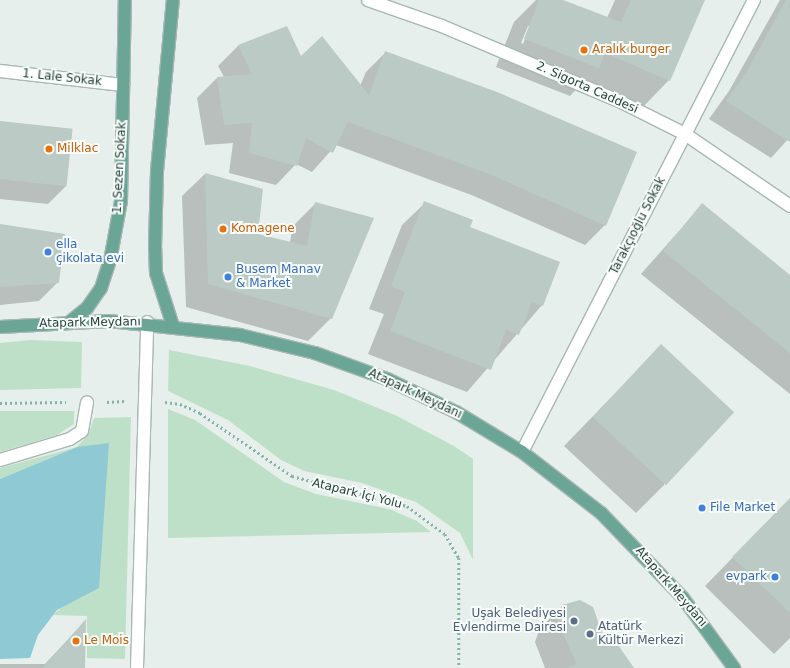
<!DOCTYPE html>
<meta charset="utf-8">
<style>
body{margin:0}
#map{position:relative;width:790px;height:668px;overflow:hidden;background:#e6efeb;font-family:"DejaVu Sans",sans-serif}
div>[style]{position:absolute}
[style*='--x']{left:calc(var(--x)*1px);top:calc(var(--y)*1px);width:calc(var(--w)*1px);rotate:calc(var(--a)*1deg)}
.green>*{inset:0;background:#bfe0c8}
.water>*{inset:0;background:#8ec9d4}
.shadow>*{inset:0;background:#0003}
.building>*{inset:0;background:#bbcac4;transform-origin:0 0}
.path>*{height:2.5px;margin-top:-1.25px;transform-origin:0;background:repeating-linear-gradient(90deg,#86b3a5 0 2px,transparent 0 5px)}
.roads{filter:drop-shadow(1px 0 #a8b8b2) drop-shadow(-1px 0 #a8b8b2) drop-shadow(0 1px #a8b8b2) drop-shadow(0 -1px #a8b8b2)}
.minor>*{height:12px;margin:-6px;padding:0 6px;transform-origin:6px;border-radius:6px;background:#fff}
.major>*{height:12px;margin:-6px;padding:0 6px;transform-origin:6px;border-radius:6px;background:#6aa596}
.dots>*{width:11px;height:11px;translate:-50% -50%;box-sizing:border-box;border:2px solid #f7fbf9;border-radius:50%}
span{translate:-50% -50%;white-space:nowrap;text-align:center;line-height:1.15;-webkit-text-stroke:4px #f7fbf9;paint-order:stroke}
.food-label{font-size:12px;color:#c56008}
.left{translate:0 -50%;text-align:left}
.street-label{font-size:12px;color:#24423a}
.shop-label{font-size:12px;color:#366cbe}
.right{translate:-100% -50%;text-align:right}
.service-label{font-size:12px;color:#4e5e75}
</style>
<div id="map">
<div class="green">
<i style="clip-path:polygon(30px 340px,82px 342px,81px 388px,0 390px,0 343px)"></i>
<i style="clip-path:polygon(169px 350px,250px 366px,334px 390px,395px 415px,454px 446px,473px 459px,473px 560px,460px 533px,416px 502px,362px 483px,304px 471px,281px 460px,228px 420px,168px 391px)"></i>
<i style="clip-path:polygon(168px 409px,195px 420px,284px 482px,316px 494px,389px 509px,417px 521px,431px 532px,168px 538px)"></i>
<i style="clip-path:polygon(0 411px,74px 411px,74px 424px,57px 435px,0 452px)"></i>
<i style="clip-path:polygon(131px 417px,125px 659px,87px 658px,87px 616px,53px 615px,70px 600px,99px 588px,77px 447px,0 479px,0 468px,77px 447px,89px 433px,94px 418px)"></i>
</div>
<div class="water">
<i style="clip-path:polygon(109px 443px,99px 588px,57px 610px,38px 635px,30px 658px,0 659px,0 479px,77px 447px)"></i>
</div>
<div class="shadow">
<i style="clip-path:polygon(evenodd,536px 0,560px 0,607px 18px,615px 0,704px 0,669px 80px,641px 109px,582px 83px,570px 96px,496px 67px,514px 22px,536px 0,528px 26px,530px 26px,523px 44px,521px 43px,528px 26px)"></i>
<i style="clip-path:polygon(780px 0,790px 0,790px 137px,771px 158px,709px 119px,729px 91px)"></i>
<i style="clip-path:polygon(286px 27px,301px 58px,360px 86px,366px 72px,386px 52px,605px 225px,585px 245px,474px 196px,336px 145px,312px 172px,296px 164px,276px 185px,229px 173px,233px 143px,205px 145px,197px 98px,217px 78px,224px 77px,218px 66px,238px 46px)"></i>
<i style="clip-path:polygon(0 122px,66px 186px,48px 204px,0 199px)"></i>
<i style="clip-path:polygon(205px 174px,262px 190px,257px 235px,290px 242px,293px 226px,316px 203px,331px 318px,308px 341px,186px 307px,182px 196px)"></i>
<i style="clip-path:polygon(425px 203px,469px 228px,542px 305px,467px 392px,368px 354px,384px 314px,369px 309px,402px 225px)"></i>
<i style="clip-path:polygon(702px 205px,790px 276px,790px 394px,641px 274px)"></i>
<i style="clip-path:polygon(0 225px,58px 282px,39px 301px,0 305px)"></i>
<i style="clip-path:polygon(661px 346px,664px 485px,636px 513px,564px 446px)"></i>
<i style="clip-path:polygon(790px 499px,790px 638px,774px 654px,705px 586px)"></i>
<i style="clip-path:polygon(563px 606px,606px 646px,633px 668px,545px 668px,535px 642px,540px 628px)"></i>
<i style="clip-path:polygon(85px 621px,84px 668px,0 668px,0 664px,45px 664px)"></i>
</div>
<div class="building">
<i style="clip-path:polygon(539px 0,563px 0,621px 22px,631px 0,705px 0,670px 81px,605px 53px,599px 68px,524px 39px)"></i>
<i style="clip-path:polygon(786px 0,790px 0,790px 142px,726px 101px,746px 73px)"></i>
<i style="clip-path:polygon(287px 26px,301px 56px,322px 36px,369px 95px,385px 51px,497px 92px,637px 152px,606px 226px,494px 176px,348px 122px,333px 153px,306px 138px,297px 166px,249px 153px,252px 123px,224px 125px,217px 77px,252px 74px,238px 45px)"></i>
<i style="left:0;top:121px;width:73px;height:58px;rotate:6deg"></i>
<i style="clip-path:polygon(205px 173px,263px 189px,258px 234px,307px 246px,315px 202px,374px 218px,332px 319px,208px 284px)"></i>
<i style="clip-path:polygon(424px 201px,473px 220px,470px 227px,560px 262px,543px 306px,532px 302px,519px 335px,506px 330px,491px 370px,390px 331px,405px 292px,391px 286px)"></i>
<i style="clip-path:polygon(702px 203px,790px 275px,790px 353px,663px 251px)"></i>
<i style="clip-path:polygon(0 224px,65px 234px,59px 283px,0 287px)"></i>
<i style="left:661px;top:344px;width:100px;height:100px;rotate:43deg"></i>
<i style="clip-path:polygon(790px 498px,790px 613px,732px 557px)"></i>
<i style="clip-path:polygon(580px 600px,593px 607px,606px 644px,614px 639px,634px 668px,568px 668px,576px 663px,557px 619px,562px 605px)"></i>
<i style="clip-path:polygon(86px 619px,85px 668px,43px 668px)"></i>
</div>
<div class="path">
<i style="--x:107;--y:402;--w:17;--a:-3"></i>
<i style="--x:165;--y:402;--w:15;--a:8"></i>
<i style="--x:180;--y:404;--w:22;--a:24"></i>
<i style="--x:200;--y:413;--w:112;--a:34.4"></i>
<i style="--x:292;--y:476;--w:119;--a:14.6"></i>
<i style="--x:407;--y:506;--w:47;--a:36.4"></i>
<i style="--x:445;--y:534;--w:28;--a:60"></i>
<i style="--x:459;--y:558;--w:110;--a:90"></i>
<i style="--x:0;--y:403;--w:66;--a:-0.9"></i>
</div>
<div class="roads">
<div class="minor">
<i style="--x:368;--y:0;--w:78;--a:19.4"></i>
<i style="--x:442;--y:26;--w:197;--a:23"></i>
<i style="--x:623;--y:103;--w:69;--a:26.6"></i>
<i style="--x:685;--y:134;--w:127;--a:34.4"></i>
<i style="--x:0;--y:71;--w:124;--a:6.5"></i>
<i style="--x:522;--y:452;--w:508;--a:-62.83"></i>
<i style="--x:0;--y:460;--w:73;--a:-16.7"></i>
<i style="--x:70;--y:439;--w:14;--a:-34"></i>
<i style="--x:82;--y:431;--w:29;--a:-80"></i>
<i style="--x:137;--y:668;--w:346;--a:-88.3"></i>
</div>
<div class="major">
<i style="--x:71;--y:321;--w:21;--a:-39"></i>
<i style="--x:87;--y:308;--w:24;--a:-55"></i>
<i style="--x:101;--y:288;--w:28;--a:-72"></i>
<i style="--x:110;--y:261;--w:61;--a:-79.6"></i>
<i style="--x:121;--y:201;--w:201;--a:-88.9"></i>
<i style="--x:173;--y:326;--w:56;--a:-107.8"></i>
<i style="--x:156;--y:273;--w:25;--a:-92"></i>
<i style="--x:155;--y:248;--w:77;--a:-88.5"></i>
<i style="--x:157;--y:171;--w:172;--a:-84.7"></i>
<i style="--x:0;--y:327;--w:109;--a:-3.2"></i>
<i style="--x:109;--y:321;--w:132;--a:6.1"></i>
<i style="--x:240;--y:335;--w:77;--a:13.5"></i>
<i style="--x:315;--y:353;--w:77;--a:19.9"></i>
<i style="--x:387;--y:379;--w:76;--a:25.6"></i>
<i style="--x:456;--y:412;--w:77;--a:31.2"></i>
<i style="--x:522;--y:452;--w:100;--a:37.7"></i>
<i style="--x:601;--y:513;--w:118;--a:46"></i>
<i style="--x:683;--y:598;--w:87;--a:53.9"></i>
</div>
</div>
<div class="dots">
<i style="left:584px;top:50px;background:#e8710a"></i>
<i style="left:49px;top:149px;background:#e8710a"></i>
<i style="left:223px;top:229px;background:#e8710a"></i>
<i style="left:48px;top:252px;background:#3f7fe0"></i>
<i style="left:228px;top:277px;background:#3f7fe0"></i>
<i style="left:702px;top:508px;background:#3f7fe0"></i>
<i style="left:775px;top:577px;background:#3f7fe0"></i>
<i style="left:574px;top:621px;background:#5c6f8a"></i>
<i style="left:590px;top:634px;background:#5c6f8a"></i>
<i style="left:76px;top:641px;background:#e8710a"></i>
</div>
<div class="food-label">
<span class="left" style="left:592px;top:50px">Aralık burger</span>
<span class="left" style="left:57px;top:149px">Milklac</span>
<span class="left" style="left:231px;top:229px">Komagene</span>
<span class="left" style="left:84px;top:641px">Le Mois</span>
</div>
<div class="street-label">
<span style="left:62px;top:78px;rotate:6deg">1. Lale Sokak</span>
<span style="left:587px;top:88px;rotate:24deg">2. Sigorta Caddesi</span>
<span style="left:120px;top:168px;rotate:-87deg">1. Sezen Sokak</span>
<span style="left:638px;top:226px;rotate:-63deg">Tarakçıoğlu Sokak</span>
<span style="left:90px;top:323px;rotate:-1deg">Atapark Meydanı</span>
<span style="left:415px;top:394px;rotate:25deg">Atapark Meydanı</span>
<span style="left:357px;top:494px;rotate:14deg">Atapark İçi Yolu</span>
<span style="left:671px;top:587px;rotate:49deg">Atapark Meydanı</span>
</div>
<div class="shop-label">
<span class="left" style="left:56px;top:252px">ella<br>çikolata evi</span>
<span class="left" style="left:236px;top:277px">Busem Manav<br>&amp; Market</span>
<span class="left" style="left:710px;top:508px">File Market</span>
<span class="right" style="left:767px;top:577px">evpark</span>
</div>
<div class="service-label">
<span class="right" style="left:566px;top:621px">Uşak Belediyesi<br>Evlendirme Dairesi</span>
<span class="left" style="left:598px;top:634px">Atatürk<br>Kültür Merkezi</span>
</div>
</div>
